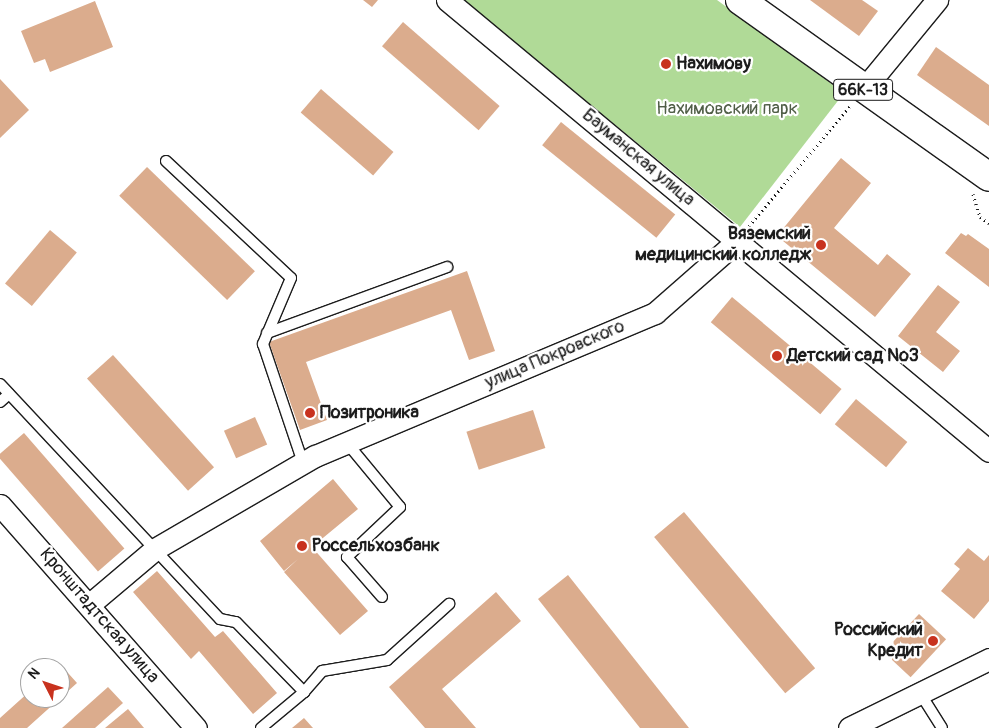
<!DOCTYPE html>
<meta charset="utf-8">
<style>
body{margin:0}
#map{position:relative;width:989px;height:728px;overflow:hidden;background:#fff;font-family:Pangolin,sans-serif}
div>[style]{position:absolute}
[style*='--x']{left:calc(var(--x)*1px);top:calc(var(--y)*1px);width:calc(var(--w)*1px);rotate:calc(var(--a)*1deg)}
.green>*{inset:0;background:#b0da97}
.building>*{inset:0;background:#dbac8d;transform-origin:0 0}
.path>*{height:3px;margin-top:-1.5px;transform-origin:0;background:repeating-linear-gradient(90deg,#1c1c1c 0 1px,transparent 0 5px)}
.roads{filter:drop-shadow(1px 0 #1c1c1c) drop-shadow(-1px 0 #1c1c1c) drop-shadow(0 1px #1c1c1c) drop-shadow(0 -1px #1c1c1c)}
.service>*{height:10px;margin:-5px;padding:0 5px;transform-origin:5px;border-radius:5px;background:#fff}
.minor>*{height:21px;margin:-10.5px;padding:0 10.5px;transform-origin:10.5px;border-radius:10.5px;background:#fff}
.primary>*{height:28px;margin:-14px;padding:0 14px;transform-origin:14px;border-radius:14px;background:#fff}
.dots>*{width:14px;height:14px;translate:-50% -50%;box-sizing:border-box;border:2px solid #fff;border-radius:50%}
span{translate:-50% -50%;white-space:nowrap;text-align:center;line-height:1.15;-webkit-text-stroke:4.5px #fff;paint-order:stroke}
.shield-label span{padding:1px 4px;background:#fff;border:1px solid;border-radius:4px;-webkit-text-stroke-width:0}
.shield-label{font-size:16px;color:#1c1c1c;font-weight:700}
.poi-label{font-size:18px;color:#1c1c1c;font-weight:700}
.left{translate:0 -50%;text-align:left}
.right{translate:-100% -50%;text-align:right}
.park-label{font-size:18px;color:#505e47}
.street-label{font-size:18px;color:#1c1c1c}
.north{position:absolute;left:20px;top:658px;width:50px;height:50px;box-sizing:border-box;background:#fff;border:1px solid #a4a4a4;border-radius:50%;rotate:311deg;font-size:14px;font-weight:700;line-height:20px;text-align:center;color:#1c1c1c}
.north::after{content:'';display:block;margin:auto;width:18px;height:22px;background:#c8321e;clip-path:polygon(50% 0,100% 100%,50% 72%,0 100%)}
</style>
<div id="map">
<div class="green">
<i style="clip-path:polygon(463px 0,717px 0,844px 93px,740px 227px)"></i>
</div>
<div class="building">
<i style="clip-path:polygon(363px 0,378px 0,372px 7px)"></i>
<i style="clip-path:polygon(810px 0,862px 0,878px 11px,859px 36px)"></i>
<i style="clip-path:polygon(95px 1px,113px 47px,50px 72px,45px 59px,34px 63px,21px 31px)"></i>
<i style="left:403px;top:22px;width:128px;height:32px;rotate:41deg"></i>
<i style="clip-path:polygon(936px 47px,989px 85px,989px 126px,917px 75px)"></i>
<i style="clip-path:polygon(0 79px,29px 110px,0 138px)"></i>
<i style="left:321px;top:89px;width:96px;height:31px;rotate:41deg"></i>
<i style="left:561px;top:122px;width:147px;height:30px;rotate:39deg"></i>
<i style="clip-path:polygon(841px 158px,871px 183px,834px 228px,878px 265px,887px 254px,911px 274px,875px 317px,777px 236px)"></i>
<i style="left:147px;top:167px;width:150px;height:40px;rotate:44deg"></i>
<i style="left:50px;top:230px;width:35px;height:70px;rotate:40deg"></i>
<i style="clip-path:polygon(961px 233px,966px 236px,968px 234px,989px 249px,989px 287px,945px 253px)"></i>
<i style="clip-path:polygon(467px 271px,495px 351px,469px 360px,451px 310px,306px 362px,327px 420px,300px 430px,269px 342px)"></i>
<i style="clip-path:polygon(938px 285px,960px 302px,936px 332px,960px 351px,943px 372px,898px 336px)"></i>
<i style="left:732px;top:297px;width:143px;height:33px;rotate:40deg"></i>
<i style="left:113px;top:355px;width:151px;height:35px;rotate:48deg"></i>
<i style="left:856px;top:399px;width:67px;height:33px;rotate:40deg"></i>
<i style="left:533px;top:410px;width:40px;height:70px;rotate:72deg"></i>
<i style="left:255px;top:417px;width:30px;height:34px;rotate:66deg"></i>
<i style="left:24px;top:433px;width:153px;height:35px;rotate:49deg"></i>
<i style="clip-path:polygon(333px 479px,358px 509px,312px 547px,368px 611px,340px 635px,284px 572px,298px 559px,284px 571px,260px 541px)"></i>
<i style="left:684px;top:512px;width:204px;height:39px;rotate:50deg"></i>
<i style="clip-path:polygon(968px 548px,984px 561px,989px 555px,989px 601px,974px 619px,941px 591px,960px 569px,954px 564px)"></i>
<i style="clip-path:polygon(157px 571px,215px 637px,223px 631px,277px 693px,253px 714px,199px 651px,191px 659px,133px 592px)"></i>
<i style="clip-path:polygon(568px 575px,689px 728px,640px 728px,538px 599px)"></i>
<i style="clip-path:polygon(496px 592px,521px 621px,442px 689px,476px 728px,425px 728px,389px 687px)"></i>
<i style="left:919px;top:614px;width:37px;height:52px;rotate:43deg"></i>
<i style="clip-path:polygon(60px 664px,77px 683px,27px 728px,0 728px,0 718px,30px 691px,30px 698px,60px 698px,60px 668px,55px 668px)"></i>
<i style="clip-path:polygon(108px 687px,123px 703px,95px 728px,62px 728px)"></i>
<i style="clip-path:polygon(128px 709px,144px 728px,105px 728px)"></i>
<i style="clip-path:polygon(304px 718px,313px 728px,292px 728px)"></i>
</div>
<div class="path">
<i style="--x:973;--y:194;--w:24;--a:73"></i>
<i style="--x:980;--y:217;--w:11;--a:34"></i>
<i style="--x:749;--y:226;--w:157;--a:-49.9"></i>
</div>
<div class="roads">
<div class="service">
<i style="--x:166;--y:161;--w:171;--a:43.1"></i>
<i style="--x:291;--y:278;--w:72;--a:113"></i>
<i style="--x:263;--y:344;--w:126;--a:71.4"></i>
<i style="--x:267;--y:333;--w:192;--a:-20.1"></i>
<i style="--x:0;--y:384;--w:322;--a:46.9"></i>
<i style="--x:220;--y:619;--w:16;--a:11"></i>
<i style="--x:236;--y:622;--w:98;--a:45.8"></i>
<i style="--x:0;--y:402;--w:12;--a:-42"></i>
<i style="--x:347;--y:443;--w:83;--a:50.4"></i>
<i style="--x:400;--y:507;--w:73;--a:136.7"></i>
<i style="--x:347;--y:557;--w:53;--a:48.8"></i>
<i style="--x:920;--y:693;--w:41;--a:57.8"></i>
<i style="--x:261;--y:728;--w:56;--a:-39.9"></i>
<i style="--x:304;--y:692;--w:28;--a:-49"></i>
<i style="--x:322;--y:671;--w:66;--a:-9.6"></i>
<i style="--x:387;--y:660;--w:84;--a:-42.1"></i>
</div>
<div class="minor">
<i style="--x:447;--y:0;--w:705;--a:39.76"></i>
<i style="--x:863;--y:90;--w:117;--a:-50.6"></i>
<i style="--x:0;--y:505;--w:297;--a:48.7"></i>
<i style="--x:90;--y:604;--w:85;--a:-40.2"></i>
<i style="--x:155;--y:549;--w:185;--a:-30.2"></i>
<i style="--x:315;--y:456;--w:369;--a:-22.8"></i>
<i style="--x:655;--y:313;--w:111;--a:-41.3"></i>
<i style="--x:849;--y:728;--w:156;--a:-26.2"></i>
</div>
<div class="primary">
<i style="--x:740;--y:0;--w:305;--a:35.4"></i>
</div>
</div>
<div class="dots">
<i style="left:666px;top:64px;background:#c8321e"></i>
<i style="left:821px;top:245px;background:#c8321e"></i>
<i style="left:777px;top:356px;background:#c8321e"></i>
<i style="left:310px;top:413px;background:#c8321e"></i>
<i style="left:302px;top:546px;background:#c8321e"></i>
<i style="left:933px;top:641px;background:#c8321e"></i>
</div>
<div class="shield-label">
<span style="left:863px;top:90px">66К-13</span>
</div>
<div class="poi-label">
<span class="left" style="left:676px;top:64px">Нахимову</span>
<span class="right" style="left:811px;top:245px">Вяземский<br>медицинский колледж</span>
<span class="left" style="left:787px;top:356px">Детский сад №3</span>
<span class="left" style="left:320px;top:413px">Позитроника</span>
<span class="left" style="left:312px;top:546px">Россельхозбанк</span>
<span class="right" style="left:923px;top:641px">Российский<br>Кредит</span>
</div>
<div class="park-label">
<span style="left:727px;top:109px">Нахимовский парк</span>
</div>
<div class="street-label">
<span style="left:638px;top:158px;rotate:40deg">Бауманская улица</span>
<span style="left:555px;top:355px;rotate:-23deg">улица Покровского</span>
<span style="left:99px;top:616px;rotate:49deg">Кронштадтская улица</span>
</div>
<div class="north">N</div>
</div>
